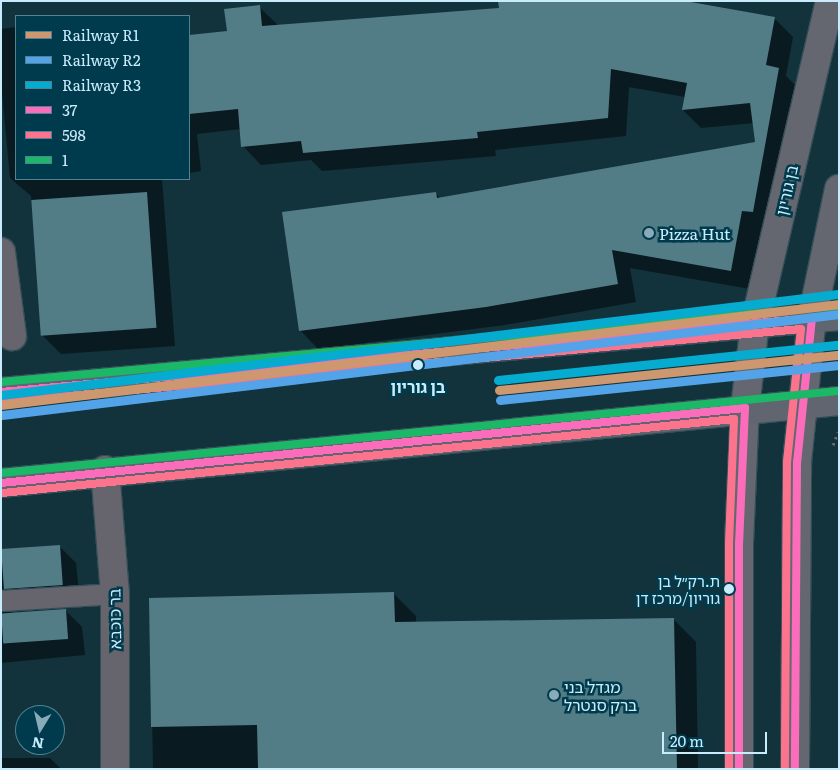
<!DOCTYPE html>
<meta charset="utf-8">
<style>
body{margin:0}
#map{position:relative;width:840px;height:770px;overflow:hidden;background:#12323c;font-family:Literata,"Noto Sans Hebrew",serif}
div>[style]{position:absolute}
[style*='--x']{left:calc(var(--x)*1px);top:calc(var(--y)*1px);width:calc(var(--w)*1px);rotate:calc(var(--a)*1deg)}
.shadow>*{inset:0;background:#0007}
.building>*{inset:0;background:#527d86;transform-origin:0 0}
.path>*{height:3px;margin-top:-1.5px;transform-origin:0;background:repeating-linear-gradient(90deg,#626971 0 2.5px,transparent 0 6.5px)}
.roads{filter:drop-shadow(1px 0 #334e57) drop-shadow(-1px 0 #334e57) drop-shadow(0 1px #334e57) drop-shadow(0 -1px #334e57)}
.service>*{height:20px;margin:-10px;padding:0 10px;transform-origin:10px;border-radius:10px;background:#66656d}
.minor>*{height:28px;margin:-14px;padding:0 14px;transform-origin:14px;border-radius:14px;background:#66656d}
.secondary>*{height:28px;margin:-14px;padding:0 14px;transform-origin:14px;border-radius:14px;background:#656770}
.primary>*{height:28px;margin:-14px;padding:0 14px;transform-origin:14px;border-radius:14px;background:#60656f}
.bus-1>*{height:8px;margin:-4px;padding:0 4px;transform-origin:4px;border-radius:4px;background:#fb6dba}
.bus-2>*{height:8px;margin:-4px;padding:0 4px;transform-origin:4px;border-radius:4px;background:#fc738d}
.bus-3>*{height:8px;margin:-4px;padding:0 4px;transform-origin:4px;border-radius:4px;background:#1ab867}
.rail-1>*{height:9px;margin:-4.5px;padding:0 4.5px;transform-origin:4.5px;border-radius:4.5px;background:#cd976f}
.rail-2>*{height:9px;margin:-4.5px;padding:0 4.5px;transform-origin:4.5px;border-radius:4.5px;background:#53a3e8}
.rail-3>*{height:9px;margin:-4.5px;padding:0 4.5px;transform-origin:4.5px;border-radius:4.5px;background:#06acd0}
.dots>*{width:14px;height:14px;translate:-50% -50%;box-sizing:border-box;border:2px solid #003b4d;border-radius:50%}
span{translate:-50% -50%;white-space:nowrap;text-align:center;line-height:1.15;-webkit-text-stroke:5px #003b4d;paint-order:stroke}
.bus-label{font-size:15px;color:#c9ecfc}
.right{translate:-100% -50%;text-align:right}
.street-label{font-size:16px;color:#c9ecfc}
.poi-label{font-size:16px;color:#c9ecfc}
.left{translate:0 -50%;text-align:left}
.stop-label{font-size:16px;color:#c9ecfc;font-weight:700}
.frame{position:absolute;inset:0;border:2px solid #c9ecfc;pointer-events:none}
.legend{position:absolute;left:15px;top:15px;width:175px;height:165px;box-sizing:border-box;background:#003b4d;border:1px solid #508293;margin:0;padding:6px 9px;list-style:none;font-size:15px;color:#c9ecfc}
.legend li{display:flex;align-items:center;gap:10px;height:25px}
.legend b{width:25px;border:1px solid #508293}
.north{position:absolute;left:15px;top:705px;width:50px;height:50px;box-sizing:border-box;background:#003b4d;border:1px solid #508293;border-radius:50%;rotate:189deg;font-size:14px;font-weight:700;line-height:20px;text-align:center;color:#c9ecfc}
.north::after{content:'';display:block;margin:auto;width:18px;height:22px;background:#89abb9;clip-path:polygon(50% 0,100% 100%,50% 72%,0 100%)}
.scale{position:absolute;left:662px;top:732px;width:105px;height:22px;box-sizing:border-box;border:2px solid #c9ecfc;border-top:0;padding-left:6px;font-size:15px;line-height:18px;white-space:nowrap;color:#c9ecfc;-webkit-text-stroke:4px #003b4d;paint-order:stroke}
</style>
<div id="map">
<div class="shadow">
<i style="clip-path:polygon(259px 7px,279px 26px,774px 18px,793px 37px,786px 76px,797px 87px,771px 230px,761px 228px,750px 289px,630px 268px,636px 302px,505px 325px,318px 349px,300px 330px,435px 193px,441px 199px,757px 143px,754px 123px,701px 128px,683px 110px,685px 97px,629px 87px,626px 136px,495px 150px,496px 156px,322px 171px,311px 160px,261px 165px,243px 146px,241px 129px,197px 134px,201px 171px,189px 173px,189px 36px,228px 32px)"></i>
<i style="clip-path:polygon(16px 27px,16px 179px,162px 179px,175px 346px,61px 354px,43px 336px,31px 196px,10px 178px,1px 83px,1px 29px)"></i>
<i style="clip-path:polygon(59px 546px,76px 563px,80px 602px,17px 606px,11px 614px,65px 610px,82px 627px,85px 655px,1px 663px,1px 551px)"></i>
<i style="clip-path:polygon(394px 594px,416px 616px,416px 623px,674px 620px,696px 642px,698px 769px,153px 769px,150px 600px)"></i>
<i style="clip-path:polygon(1px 758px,50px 758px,61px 769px,1px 769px)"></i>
</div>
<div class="building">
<i style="clip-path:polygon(498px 1px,685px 1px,775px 17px,766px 65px,779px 68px,753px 212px,742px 211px,731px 271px,612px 250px,618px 284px,486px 307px,299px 331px,282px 212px,436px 192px,437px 198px,755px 142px,750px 103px,682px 110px,687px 83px,611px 69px,608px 118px,477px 132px,478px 138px,303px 153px,301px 141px,241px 147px,238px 109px,189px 114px,189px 35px,227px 31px,224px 9px,260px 5px,262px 26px,499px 8px)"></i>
<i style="left:147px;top:192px;width:136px;height:116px;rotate:86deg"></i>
<i style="left:60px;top:545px;width:40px;height:59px;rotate:86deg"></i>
<i style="clip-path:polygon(394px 592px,395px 622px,674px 618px,677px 769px,258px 769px,257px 725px,151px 727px,149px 598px)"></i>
<i style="left:66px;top:609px;width:30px;height:65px;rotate:86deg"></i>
</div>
<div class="path">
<i style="--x:833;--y:445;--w:14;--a:-69"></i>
</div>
<div class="roads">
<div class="service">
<i style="--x:1;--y:601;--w:114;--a:-3.5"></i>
</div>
<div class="minor">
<i style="--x:1;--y:252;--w:85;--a:82.5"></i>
<i style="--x:105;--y:470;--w:124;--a:85.4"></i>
<i style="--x:115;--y:594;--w:175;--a:90"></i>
</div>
<div class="secondary">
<i style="--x:739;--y:769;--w:226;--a:-90"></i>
<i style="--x:739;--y:543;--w:135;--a:-87.5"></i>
<i style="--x:745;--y:408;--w:86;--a:-83.3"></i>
<i style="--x:755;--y:323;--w:331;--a:-76.9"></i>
<i style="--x:795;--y:769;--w:307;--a:-89.6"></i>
<i style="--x:797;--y:462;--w:145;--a:-84.1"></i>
<i style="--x:812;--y:318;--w:132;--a:-78.2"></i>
</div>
<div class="primary">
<i style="--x:1;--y:392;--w:841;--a:-5.18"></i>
<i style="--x:1;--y:483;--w:842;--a:-5.59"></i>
</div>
</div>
<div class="bus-1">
<i style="--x:1;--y:392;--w:814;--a:-5.21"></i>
<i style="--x:812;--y:318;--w:145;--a:95.9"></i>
<i style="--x:797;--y:462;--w:307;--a:90.4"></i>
<i style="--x:1;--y:483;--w:748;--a:-5.76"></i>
<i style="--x:745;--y:408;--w:135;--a:92.5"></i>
<i style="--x:739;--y:543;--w:226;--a:90"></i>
</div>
<div class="bus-2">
<i style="--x:2;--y:402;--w:802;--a:-5.22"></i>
<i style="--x:801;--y:329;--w:134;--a:96"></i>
<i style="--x:787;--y:462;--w:307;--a:90.4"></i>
<i style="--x:2;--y:493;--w:736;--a:-5.77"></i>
<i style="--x:734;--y:419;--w:124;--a:92.3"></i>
<i style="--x:729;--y:543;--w:226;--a:90"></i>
</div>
<div class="bus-3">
<i style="--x:1;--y:382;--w:840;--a:-5.19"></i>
<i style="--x:1;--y:473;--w:841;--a:-5.6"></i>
</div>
<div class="rail-1">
<i style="--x:499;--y:390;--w:342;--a:-5.9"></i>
<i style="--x:1;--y:405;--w:844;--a:-6.87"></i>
</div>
<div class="rail-2">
<i style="--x:500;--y:400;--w:341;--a:-5.9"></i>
<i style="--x:2;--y:415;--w:843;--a:-6.88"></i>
</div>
<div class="rail-3">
<i style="--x:498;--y:380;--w:342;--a:-5.9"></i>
<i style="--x:1;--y:395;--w:843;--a:-6.88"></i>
</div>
<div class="dots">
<i style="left:649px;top:233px;background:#89abb9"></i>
<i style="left:418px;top:365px;background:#c9ecfc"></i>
<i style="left:729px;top:589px;background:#c9ecfc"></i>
<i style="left:554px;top:695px;background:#89abb9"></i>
</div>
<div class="bus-label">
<span class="right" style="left:720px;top:589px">ת.רק״ל בן<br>גוריון/מרכז דן</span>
</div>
<div class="street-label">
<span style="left:786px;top:190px;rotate:-77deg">בן גוריון</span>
<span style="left:114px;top:619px;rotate:-91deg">בר כוכבא</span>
</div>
<div class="poi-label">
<span class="left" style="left:659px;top:233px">Pizza Hut</span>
<span class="left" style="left:564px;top:695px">מגדל בני<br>ברק סנטרל</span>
</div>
<div class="stop-label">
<span style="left:418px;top:386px">בן גוריון</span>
</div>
<div class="frame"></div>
<ul class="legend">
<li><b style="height:6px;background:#cd976f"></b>Railway R1</li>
<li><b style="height:6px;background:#53a3e8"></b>Railway R2</li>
<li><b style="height:6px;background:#06acd0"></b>Railway R3</li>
<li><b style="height:6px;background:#fb6dba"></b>37</li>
<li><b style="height:6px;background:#fc738d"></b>598</li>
<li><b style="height:6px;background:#1ab867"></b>1</li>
</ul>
<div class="north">N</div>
<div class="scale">20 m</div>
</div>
